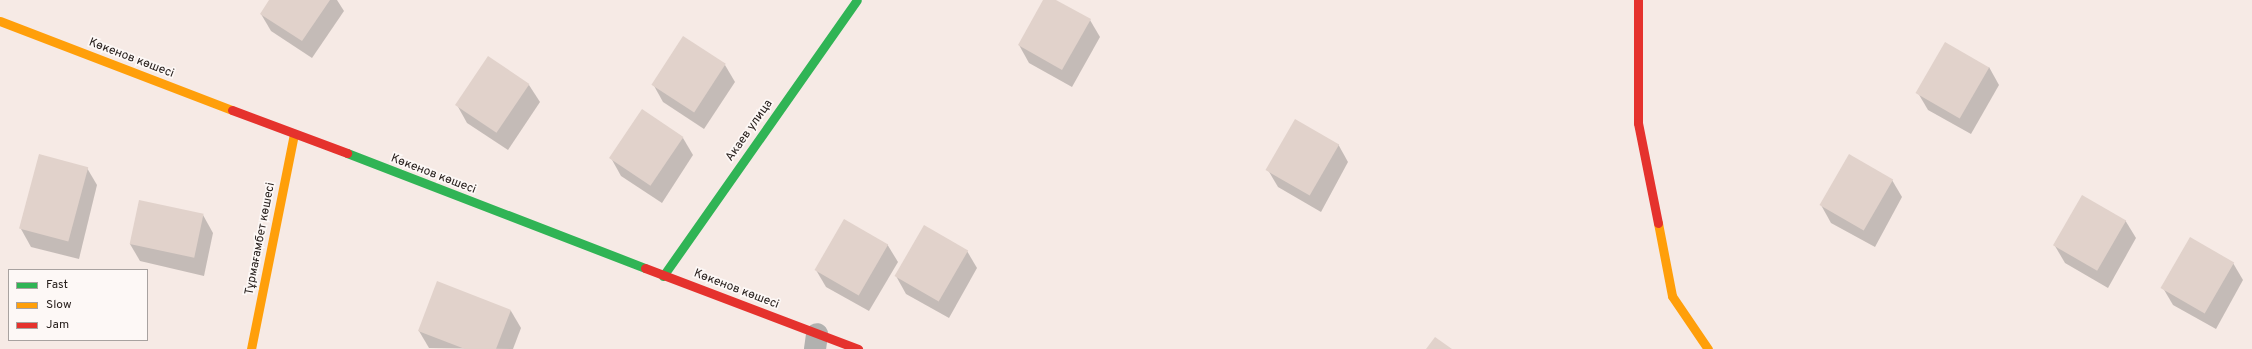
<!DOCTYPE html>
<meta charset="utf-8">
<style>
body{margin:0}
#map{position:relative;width:2252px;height:349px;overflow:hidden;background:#f6eae5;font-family:Overpass,sans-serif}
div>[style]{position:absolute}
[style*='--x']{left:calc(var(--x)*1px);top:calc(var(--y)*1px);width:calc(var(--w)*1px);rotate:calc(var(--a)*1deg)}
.shadow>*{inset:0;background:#0003}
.building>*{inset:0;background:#e1d2cb;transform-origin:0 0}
.street>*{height:22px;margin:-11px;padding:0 11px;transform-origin:11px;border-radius:11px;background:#b1b1af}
.fast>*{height:9px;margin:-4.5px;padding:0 4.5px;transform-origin:4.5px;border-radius:4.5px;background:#30b455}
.slow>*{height:9px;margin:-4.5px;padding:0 4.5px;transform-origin:4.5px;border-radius:4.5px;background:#ff9f0a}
.jam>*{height:9px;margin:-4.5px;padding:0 4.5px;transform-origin:4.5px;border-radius:4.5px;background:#e5322d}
span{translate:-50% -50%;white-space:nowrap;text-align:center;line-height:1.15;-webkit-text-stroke:3.5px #fdf8f6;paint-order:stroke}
.street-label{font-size:12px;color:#29211e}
.legend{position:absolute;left:8px;top:269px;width:140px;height:72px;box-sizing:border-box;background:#fdf8f6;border:1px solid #a8a2a0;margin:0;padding:5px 7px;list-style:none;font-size:12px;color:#29211e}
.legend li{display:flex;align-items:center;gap:8px;height:20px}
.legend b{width:20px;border:1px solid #a8a2a0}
</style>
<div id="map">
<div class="shadow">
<i style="clip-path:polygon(270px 0,337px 0,344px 11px,312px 58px,271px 31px,261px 14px)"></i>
<i style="clip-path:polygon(1044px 0,1054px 0,1090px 20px,1100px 37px,1072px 87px,1029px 63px,1019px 45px)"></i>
<i style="clip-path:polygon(725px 65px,735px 82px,704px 129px,663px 102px,653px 84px)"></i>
<i style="clip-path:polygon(1989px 67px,1999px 85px,1971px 134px,1928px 110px,1918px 93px)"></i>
<i style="clip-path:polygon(529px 85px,540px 102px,508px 150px,467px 123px,457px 105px)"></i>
<i style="clip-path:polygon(683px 138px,693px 155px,662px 203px,621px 176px,611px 158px)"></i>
<i style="clip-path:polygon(1338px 144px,1348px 162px,1321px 212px,1278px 187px,1268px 170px)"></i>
<i style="clip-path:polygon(40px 155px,87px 168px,97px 185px,79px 259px,31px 247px,21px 229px)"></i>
<i style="clip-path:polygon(1892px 180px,1902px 197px,1875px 247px,1831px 223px,1821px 205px)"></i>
<i style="clip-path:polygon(203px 215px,213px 233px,204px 276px,140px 261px,130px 244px)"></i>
<i style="clip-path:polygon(2125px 220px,2136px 238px,2108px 288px,2065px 263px,2055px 246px)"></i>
<i style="clip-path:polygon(887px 244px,898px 262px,869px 311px,826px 287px,816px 270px)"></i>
<i style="clip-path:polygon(967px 251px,977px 268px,949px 318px,906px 294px,896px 276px)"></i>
<i style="clip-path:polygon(2233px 263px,2243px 280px,2216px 329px,2173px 305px,2163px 288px)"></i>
<i style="clip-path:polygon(438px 283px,511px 311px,521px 328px,513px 349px,429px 348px,419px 331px)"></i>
</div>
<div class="building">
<i style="clip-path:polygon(269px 0,330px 0,302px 41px,260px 14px)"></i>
<i style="clip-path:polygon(1043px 0,1056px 0,1091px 19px,1062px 70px,1018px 45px)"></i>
<i style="left:683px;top:36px;width:51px;height:58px;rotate:33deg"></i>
<i style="left:1945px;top:42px;width:51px;height:59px;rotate:30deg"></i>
<i style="left:488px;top:56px;width:50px;height:59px;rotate:34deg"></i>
<i style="left:642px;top:109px;width:50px;height:59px;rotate:34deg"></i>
<i style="left:1295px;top:119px;width:51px;height:59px;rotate:30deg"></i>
<i style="left:39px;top:154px;width:51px;height:77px;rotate:15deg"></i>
<i style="left:1849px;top:154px;width:51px;height:59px;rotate:30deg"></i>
<i style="left:2082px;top:195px;width:51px;height:58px;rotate:30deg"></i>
<i style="left:139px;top:200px;width:66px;height:45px;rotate:12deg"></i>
<i style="left:844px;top:219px;width:51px;height:59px;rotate:30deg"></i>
<i style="left:924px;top:225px;width:51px;height:59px;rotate:30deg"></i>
<i style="left:2190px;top:237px;width:51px;height:59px;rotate:30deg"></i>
<i style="clip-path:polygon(437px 281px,511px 310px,496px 349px,465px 349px,418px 331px)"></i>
<i style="clip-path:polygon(1435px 337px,1452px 349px,1426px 349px)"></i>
</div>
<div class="street">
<i style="--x:815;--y:349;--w:15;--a:-82"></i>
</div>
<div class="fast">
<i style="--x:347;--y:153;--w:319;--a:21.1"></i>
<i style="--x:663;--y:276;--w:337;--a:-54.9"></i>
</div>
<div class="slow">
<i style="--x:0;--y:21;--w:248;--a:21"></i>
<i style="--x:1658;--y:223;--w:74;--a:79.1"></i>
<i style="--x:1672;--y:296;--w:64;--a:55.8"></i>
<i style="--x:251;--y:349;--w:219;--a:-78.7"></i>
</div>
<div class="jam">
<i style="--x:1638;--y:0;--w:123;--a:90"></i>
<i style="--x:1638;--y:123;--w:102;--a:78.7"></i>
<i style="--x:232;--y:110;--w:123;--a:20.5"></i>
<i style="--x:645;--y:268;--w:228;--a:20.8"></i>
</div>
<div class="street-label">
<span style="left:131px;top:59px;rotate:21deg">Көкенов көшесі</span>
<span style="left:750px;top:131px;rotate:-55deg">Акаев улица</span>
<span style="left:433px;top:175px;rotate:21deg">Көкенов көшесі</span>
<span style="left:261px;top:239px;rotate:-79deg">Тұрмағамбет көшесі</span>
<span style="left:736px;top:290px;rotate:21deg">Көкенов көшесі</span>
</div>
<ul class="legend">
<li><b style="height:5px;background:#30b455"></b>Fast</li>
<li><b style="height:5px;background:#ff9f0a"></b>Slow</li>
<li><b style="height:5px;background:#e5322d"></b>Jam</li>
</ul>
</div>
